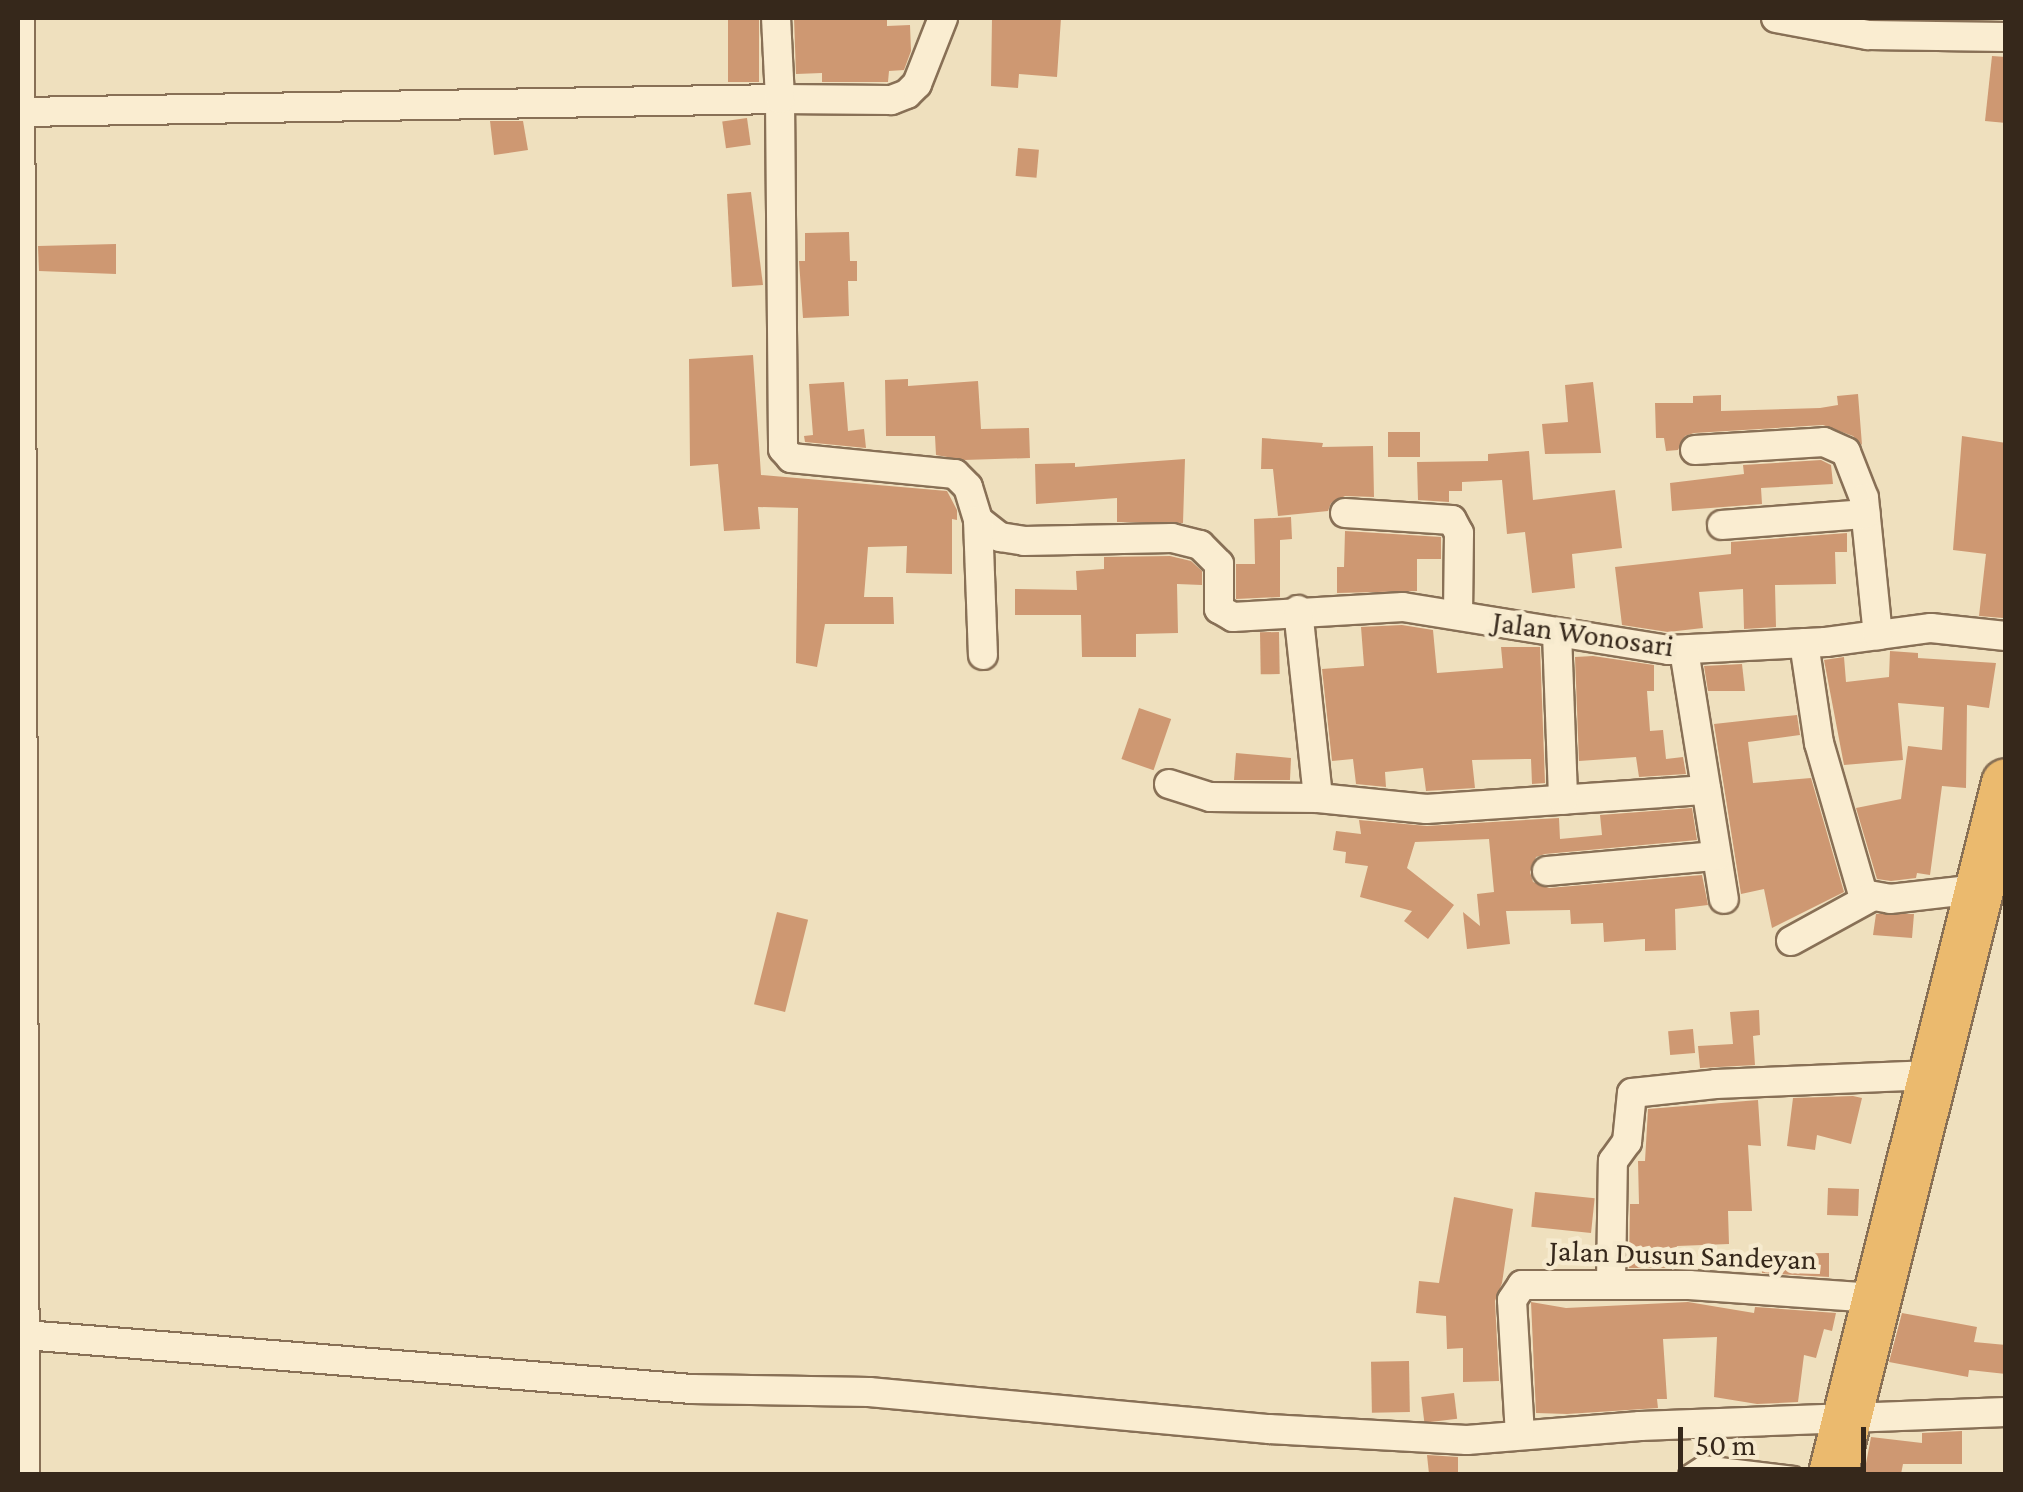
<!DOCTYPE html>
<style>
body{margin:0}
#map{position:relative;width:2023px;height:1492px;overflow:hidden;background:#efe0be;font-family:"Crimson Pro",serif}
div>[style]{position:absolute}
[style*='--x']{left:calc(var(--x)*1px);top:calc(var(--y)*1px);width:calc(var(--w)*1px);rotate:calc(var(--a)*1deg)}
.building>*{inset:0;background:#ce9872;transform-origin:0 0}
.roads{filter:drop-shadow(2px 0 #887056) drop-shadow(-2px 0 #887056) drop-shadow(0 2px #887056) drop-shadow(0 -2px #887056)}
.service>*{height:14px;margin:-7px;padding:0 7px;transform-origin:7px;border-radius:7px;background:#faedd1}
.minor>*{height:28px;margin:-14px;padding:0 14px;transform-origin:14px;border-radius:14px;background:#faedd1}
.trunk>*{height:48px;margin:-24px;padding:0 24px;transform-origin:24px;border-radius:24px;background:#ebba6e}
span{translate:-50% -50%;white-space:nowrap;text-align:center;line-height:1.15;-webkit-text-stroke:9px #f6eace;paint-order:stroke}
.street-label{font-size:30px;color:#36281b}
.frame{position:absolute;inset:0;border:20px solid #36281b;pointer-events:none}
.scale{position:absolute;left:1678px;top:1427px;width:188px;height:45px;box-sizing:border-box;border:5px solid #36281b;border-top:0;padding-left:12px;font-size:30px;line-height:35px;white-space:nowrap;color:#36281b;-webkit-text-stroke:8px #f6eace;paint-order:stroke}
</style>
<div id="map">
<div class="building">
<i style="left:728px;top:18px;width:31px;height:64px"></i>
<i style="clip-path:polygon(794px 18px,887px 18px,887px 26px,910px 25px,911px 51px,904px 70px,889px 71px,888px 82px,822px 82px,822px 73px,796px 74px)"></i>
<i style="clip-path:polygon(992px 18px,1061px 18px,1057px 77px,1019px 74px,1018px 88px,991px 86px)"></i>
<i style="clip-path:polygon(1992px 56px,2006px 57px,2006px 123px,1985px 121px)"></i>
<i style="left:747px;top:118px;width:27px;height:25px;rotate:82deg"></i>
<i style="clip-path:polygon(490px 121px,523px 121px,528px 150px,494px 155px)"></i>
<i style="left:1018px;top:148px;width:21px;height:28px;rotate:5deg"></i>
<i style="clip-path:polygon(751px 192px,763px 285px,732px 287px,727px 194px)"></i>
<i style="clip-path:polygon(849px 232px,850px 261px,857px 261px,857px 281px,848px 281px,849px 316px,803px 318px,799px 261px,805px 261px,805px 233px)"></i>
<i style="clip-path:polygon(116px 244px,116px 274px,39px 271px,38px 246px)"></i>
<i style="clip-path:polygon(753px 355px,761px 475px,947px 491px,957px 510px,957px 520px,952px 519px,952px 574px,906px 573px,907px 546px,868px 547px,864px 597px,893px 597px,894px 624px,825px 624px,817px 667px,796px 663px,798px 508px,758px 507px,760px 529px,724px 531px,718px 464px,690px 466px,689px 359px)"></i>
<i style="clip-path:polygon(908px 379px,908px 386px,978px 381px,981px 429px,1029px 428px,1030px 458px,964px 460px,936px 455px,935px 436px,886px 436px,885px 380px)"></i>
<i style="clip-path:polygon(844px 382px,848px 431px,864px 429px,866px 448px,805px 442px,804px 436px,813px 435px,809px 384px)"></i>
<i style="clip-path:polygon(1593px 382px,1601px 453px,1545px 454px,1542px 424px,1568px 422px,1565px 385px)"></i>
<i style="clip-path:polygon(1858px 394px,1862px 445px,1853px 436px,1823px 425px,1694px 433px,1685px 436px,1678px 450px,1666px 451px,1664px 438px,1656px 438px,1655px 403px,1693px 403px,1693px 396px,1721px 395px,1721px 411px,1820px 408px,1838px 405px,1837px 396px)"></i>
<i style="left:1388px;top:432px;width:32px;height:25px"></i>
<i style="clip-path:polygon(1962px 436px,2006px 443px,2003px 618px,1979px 616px,1986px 554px,1953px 550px)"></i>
<i style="clip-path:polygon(1262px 438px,1323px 443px,1322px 447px,1373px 446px,1374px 497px,1345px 496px,1331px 503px,1328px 511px,1278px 516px,1273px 469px,1261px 469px)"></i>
<i style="clip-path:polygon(1529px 451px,1533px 500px,1615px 490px,1622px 548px,1572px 554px,1575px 588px,1532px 593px,1525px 532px,1507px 534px,1502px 480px,1462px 482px,1462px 491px,1449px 491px,1449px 502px,1418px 500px,1417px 462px,1488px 461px,1488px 454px)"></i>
<i style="clip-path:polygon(1185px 459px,1183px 523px,1117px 522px,1117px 498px,1036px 504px,1035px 464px,1075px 463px,1075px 467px)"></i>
<i style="clip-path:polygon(1821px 460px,1831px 465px,1833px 484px,1761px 488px,1762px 504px,1672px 511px,1670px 483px,1744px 474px,1743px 465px)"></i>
<i style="clip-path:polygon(1291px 517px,1292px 539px,1280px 540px,1280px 597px,1236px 599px,1236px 564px,1255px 564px,1254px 519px)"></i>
<i style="clip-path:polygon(1345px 531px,1441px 537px,1441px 559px,1417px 559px,1417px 591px,1337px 593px,1337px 567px,1344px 567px)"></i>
<i style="clip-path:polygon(1847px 533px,1847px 552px,1835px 552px,1836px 584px,1775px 585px,1776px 627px,1744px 629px,1743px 589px,1699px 592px,1703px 628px,1668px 632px,1622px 625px,1615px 567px,1731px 554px,1731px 542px)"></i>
<i style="clip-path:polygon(1170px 556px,1191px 561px,1202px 571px,1202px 585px,1177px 584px,1178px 633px,1136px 634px,1136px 657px,1082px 657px,1081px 615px,1015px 615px,1015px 589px,1077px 590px,1076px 571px,1104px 569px,1104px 557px)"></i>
<i style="clip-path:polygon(1402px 625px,1433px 630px,1437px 673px,1503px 668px,1501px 647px,1540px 647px,1545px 783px,1532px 784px,1531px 759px,1472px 760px,1475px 788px,1426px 791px,1423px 768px,1385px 772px,1386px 787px,1356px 784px,1353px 759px,1332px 761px,1322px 669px,1364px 666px,1361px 627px)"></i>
<i style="left:1279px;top:632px;width:42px;height:19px;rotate:89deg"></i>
<i style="clip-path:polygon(1890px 651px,1918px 653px,1918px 658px,1996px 663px,1989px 708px,1967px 705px,1966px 788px,1942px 786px,1930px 875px,1917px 873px,1916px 878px,1891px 881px,1877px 879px,1856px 808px,1901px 799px,1908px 746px,1942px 750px,1944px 707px,1898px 703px,1903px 760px,1844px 765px,1824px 660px,1844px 657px,1846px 682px,1889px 677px)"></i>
<i style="clip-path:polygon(1593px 656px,1654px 665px,1654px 691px,1647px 691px,1650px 731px,1663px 730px,1666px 759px,1683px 757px,1686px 774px,1639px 777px,1636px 757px,1579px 761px,1575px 657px)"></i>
<i style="clip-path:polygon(1742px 664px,1745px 691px,1708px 691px,1704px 666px)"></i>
<i style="left:1139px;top:708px;width:34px;height:54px;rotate:19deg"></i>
<i style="clip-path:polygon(1797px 715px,1800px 735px,1748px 742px,1753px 783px,1811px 778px,1844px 892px,1772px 928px,1764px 889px,1741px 894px,1714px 724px)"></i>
<i style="clip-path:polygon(1236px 753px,1291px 758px,1290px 780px,1234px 780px)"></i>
<i style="clip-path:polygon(1692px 808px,1697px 840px,1545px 854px,1536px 857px,1530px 872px,1533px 882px,1549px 888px,1702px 875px,1708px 905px,1675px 909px,1676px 950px,1645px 951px,1645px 939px,1604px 942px,1603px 923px,1571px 924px,1570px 910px,1506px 911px,1510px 944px,1467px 949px,1463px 912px,1480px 926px,1477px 894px,1494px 892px,1489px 839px,1415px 842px,1407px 868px,1454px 905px,1428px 939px,1404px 921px,1412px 911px,1360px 897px,1368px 866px,1345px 863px,1346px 852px,1333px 850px,1336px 831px,1361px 834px,1359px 820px,1427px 826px,1559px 818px,1560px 839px,1602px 835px,1600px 815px)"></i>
<i style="left:777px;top:912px;width:32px;height:95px;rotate:14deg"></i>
<i style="clip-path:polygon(1876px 914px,1914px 914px,1912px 938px,1873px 935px)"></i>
<i style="clip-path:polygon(1759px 1010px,1760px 1035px,1753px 1036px,1755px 1065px,1700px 1068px,1698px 1046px,1733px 1044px,1730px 1012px)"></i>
<i style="left:1693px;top:1029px;width:24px;height:25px;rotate:85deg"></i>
<i style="clip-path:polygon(1853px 1096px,1862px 1098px,1851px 1144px,1817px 1135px,1815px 1150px,1787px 1146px,1793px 1098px)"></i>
<i style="clip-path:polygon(1758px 1100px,1761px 1146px,1748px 1145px,1752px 1211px,1728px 1211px,1729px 1244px,1677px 1246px,1678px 1268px,1629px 1268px,1630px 1204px,1639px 1204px,1638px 1161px,1645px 1161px,1648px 1109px)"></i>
<i style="left:1828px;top:1188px;width:31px;height:27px;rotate:2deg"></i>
<i style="left:1535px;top:1192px;width:60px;height:35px;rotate:6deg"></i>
<i style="clip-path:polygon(1454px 1197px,1513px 1209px,1502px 1283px,1495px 1301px,1499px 1381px,1463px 1382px,1463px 1348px,1447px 1349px,1446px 1316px,1416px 1313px,1419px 1281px,1439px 1283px)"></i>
<i style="clip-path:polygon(1829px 1253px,1829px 1277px,1762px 1273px,1763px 1254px)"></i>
<i style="clip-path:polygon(1531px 1302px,1566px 1308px,1688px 1302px,1754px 1313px,1755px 1307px,1836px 1313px,1832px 1331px,1824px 1329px,1816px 1358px,1804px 1355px,1798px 1402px,1757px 1404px,1714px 1397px,1717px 1337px,1663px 1339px,1667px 1399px,1657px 1399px,1658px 1408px,1567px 1414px,1536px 1413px)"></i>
<i style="clip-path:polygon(1902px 1313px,1977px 1327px,1974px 1342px,2006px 1345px,2006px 1374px,1969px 1370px,1968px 1377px,1889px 1362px)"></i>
<i style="left:1409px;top:1361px;width:51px;height:38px;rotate:89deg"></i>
<i style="left:1454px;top:1393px;width:26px;height:33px;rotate:83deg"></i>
<i style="clip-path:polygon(1962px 1431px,1962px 1464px,1903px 1464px,1901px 1474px,1864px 1474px,1871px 1437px,1922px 1443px,1922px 1433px)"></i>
<i style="clip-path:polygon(1427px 1455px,1458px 1457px,1458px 1474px,1429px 1474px)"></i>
</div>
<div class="roads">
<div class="service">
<i style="--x:1686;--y:1474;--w:20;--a:-33"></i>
<i style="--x:1703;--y:1463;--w:92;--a:6.9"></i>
</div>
<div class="minor">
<i style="--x:20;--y:18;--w:1456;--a:89.8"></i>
<i style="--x:943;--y:18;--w:71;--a:111.5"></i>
<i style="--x:917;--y:84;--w:14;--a:135"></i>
<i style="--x:907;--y:94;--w:17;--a:159"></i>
<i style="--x:891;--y:100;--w:111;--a:-179.5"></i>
<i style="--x:780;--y:99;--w:350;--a:89.5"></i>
<i style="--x:783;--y:449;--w:12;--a:48"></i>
<i style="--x:791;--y:458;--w:165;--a:5.6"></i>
<i style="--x:955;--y:474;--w:18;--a:45"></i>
<i style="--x:968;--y:487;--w:34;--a:73"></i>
<i style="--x:978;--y:520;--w:28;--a:38"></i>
<i style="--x:1000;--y:537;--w:24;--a:9"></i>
<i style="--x:1024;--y:541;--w:148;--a:-1.2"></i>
<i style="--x:1172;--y:538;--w:29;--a:14"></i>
<i style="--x:1200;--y:545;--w:27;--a:45"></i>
<i style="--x:1219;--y:564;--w:45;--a:90"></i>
<i style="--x:1219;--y:609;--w:16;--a:30"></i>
<i style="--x:1233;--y:617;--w:170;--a:-3.4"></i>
<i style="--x:1403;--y:607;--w:269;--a:9.2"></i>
<i style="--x:1669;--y:650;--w:157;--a:-2.9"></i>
<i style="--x:1826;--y:642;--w:106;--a:-7.6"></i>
<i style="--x:1931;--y:628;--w:75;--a:6.1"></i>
<i style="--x:1776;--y:18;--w:94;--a:10.5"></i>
<i style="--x:1868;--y:35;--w:138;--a:0.8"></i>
<i style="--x:21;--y:112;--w:759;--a:-0.98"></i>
<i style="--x:780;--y:99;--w:81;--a:-92.8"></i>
<i style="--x:1695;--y:450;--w:129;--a:-3.5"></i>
<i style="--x:1824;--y:442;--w:24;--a:24"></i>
<i style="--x:1846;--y:452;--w:49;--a:68.6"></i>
<i style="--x:1864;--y:498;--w:138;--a:84.2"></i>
<i style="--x:1345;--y:513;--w:107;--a:3.7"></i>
<i style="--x:1452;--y:520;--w:15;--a:62"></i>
<i style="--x:1459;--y:533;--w:82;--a:90.7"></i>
<i style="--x:978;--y:520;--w:135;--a:87.9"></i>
<i style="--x:1722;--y:525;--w:144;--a:-4.4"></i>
<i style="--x:1298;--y:610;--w:189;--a:83.9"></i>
<i style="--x:1318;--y:798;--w:109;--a:5.8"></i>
<i style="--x:1426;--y:809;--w:281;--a:-3.9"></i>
<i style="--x:1557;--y:633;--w:167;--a:87.9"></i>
<i style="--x:1804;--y:643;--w:101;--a:81.5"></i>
<i style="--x:1819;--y:743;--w:157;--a:73.8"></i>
<i style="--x:1863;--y:894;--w:27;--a:10"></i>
<i style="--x:1890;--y:899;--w:89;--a:-6.5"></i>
<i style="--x:1684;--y:650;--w:252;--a:80.9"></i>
<i style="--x:1169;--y:784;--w:43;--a:17.6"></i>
<i style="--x:1210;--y:797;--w:108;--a:0.5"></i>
<i style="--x:1547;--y:871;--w:170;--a:-5.1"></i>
<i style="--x:1791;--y:941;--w:91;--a:-28.8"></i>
<i style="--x:1611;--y:1282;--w:121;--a:-89.1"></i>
<i style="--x:1613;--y:1161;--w:24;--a:-54"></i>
<i style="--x:1627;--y:1142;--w:49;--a:-84.2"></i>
<i style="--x:1632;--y:1093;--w:84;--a:-6.1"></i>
<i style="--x:1716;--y:1084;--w:216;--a:-2.4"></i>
<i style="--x:25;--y:1335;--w:669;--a:4.63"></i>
<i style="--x:692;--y:1389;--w:177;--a:1"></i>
<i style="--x:869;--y:1392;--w:402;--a:5.3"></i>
<i style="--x:1269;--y:1429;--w:198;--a:3.2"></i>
<i style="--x:1467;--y:1440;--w:174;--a:-4.6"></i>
<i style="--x:1640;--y:1426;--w:366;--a:-2.2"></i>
<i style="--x:1520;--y:1435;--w:135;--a:-93.4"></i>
<i style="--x:1512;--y:1300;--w:18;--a:-56"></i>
<i style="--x:1522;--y:1285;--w:167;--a:0"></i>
<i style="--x:1689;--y:1285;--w:186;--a:4"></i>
</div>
<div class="trunk">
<i style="--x:1833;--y:1474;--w:712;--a:-75.94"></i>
</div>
</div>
<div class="street-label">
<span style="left:1583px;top:634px;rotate:8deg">Jalan Wonosari</span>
<span style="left:1683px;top:1255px;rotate:2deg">Jalan Dusun Sandeyan</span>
</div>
<div class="frame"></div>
<div class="scale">50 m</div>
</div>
